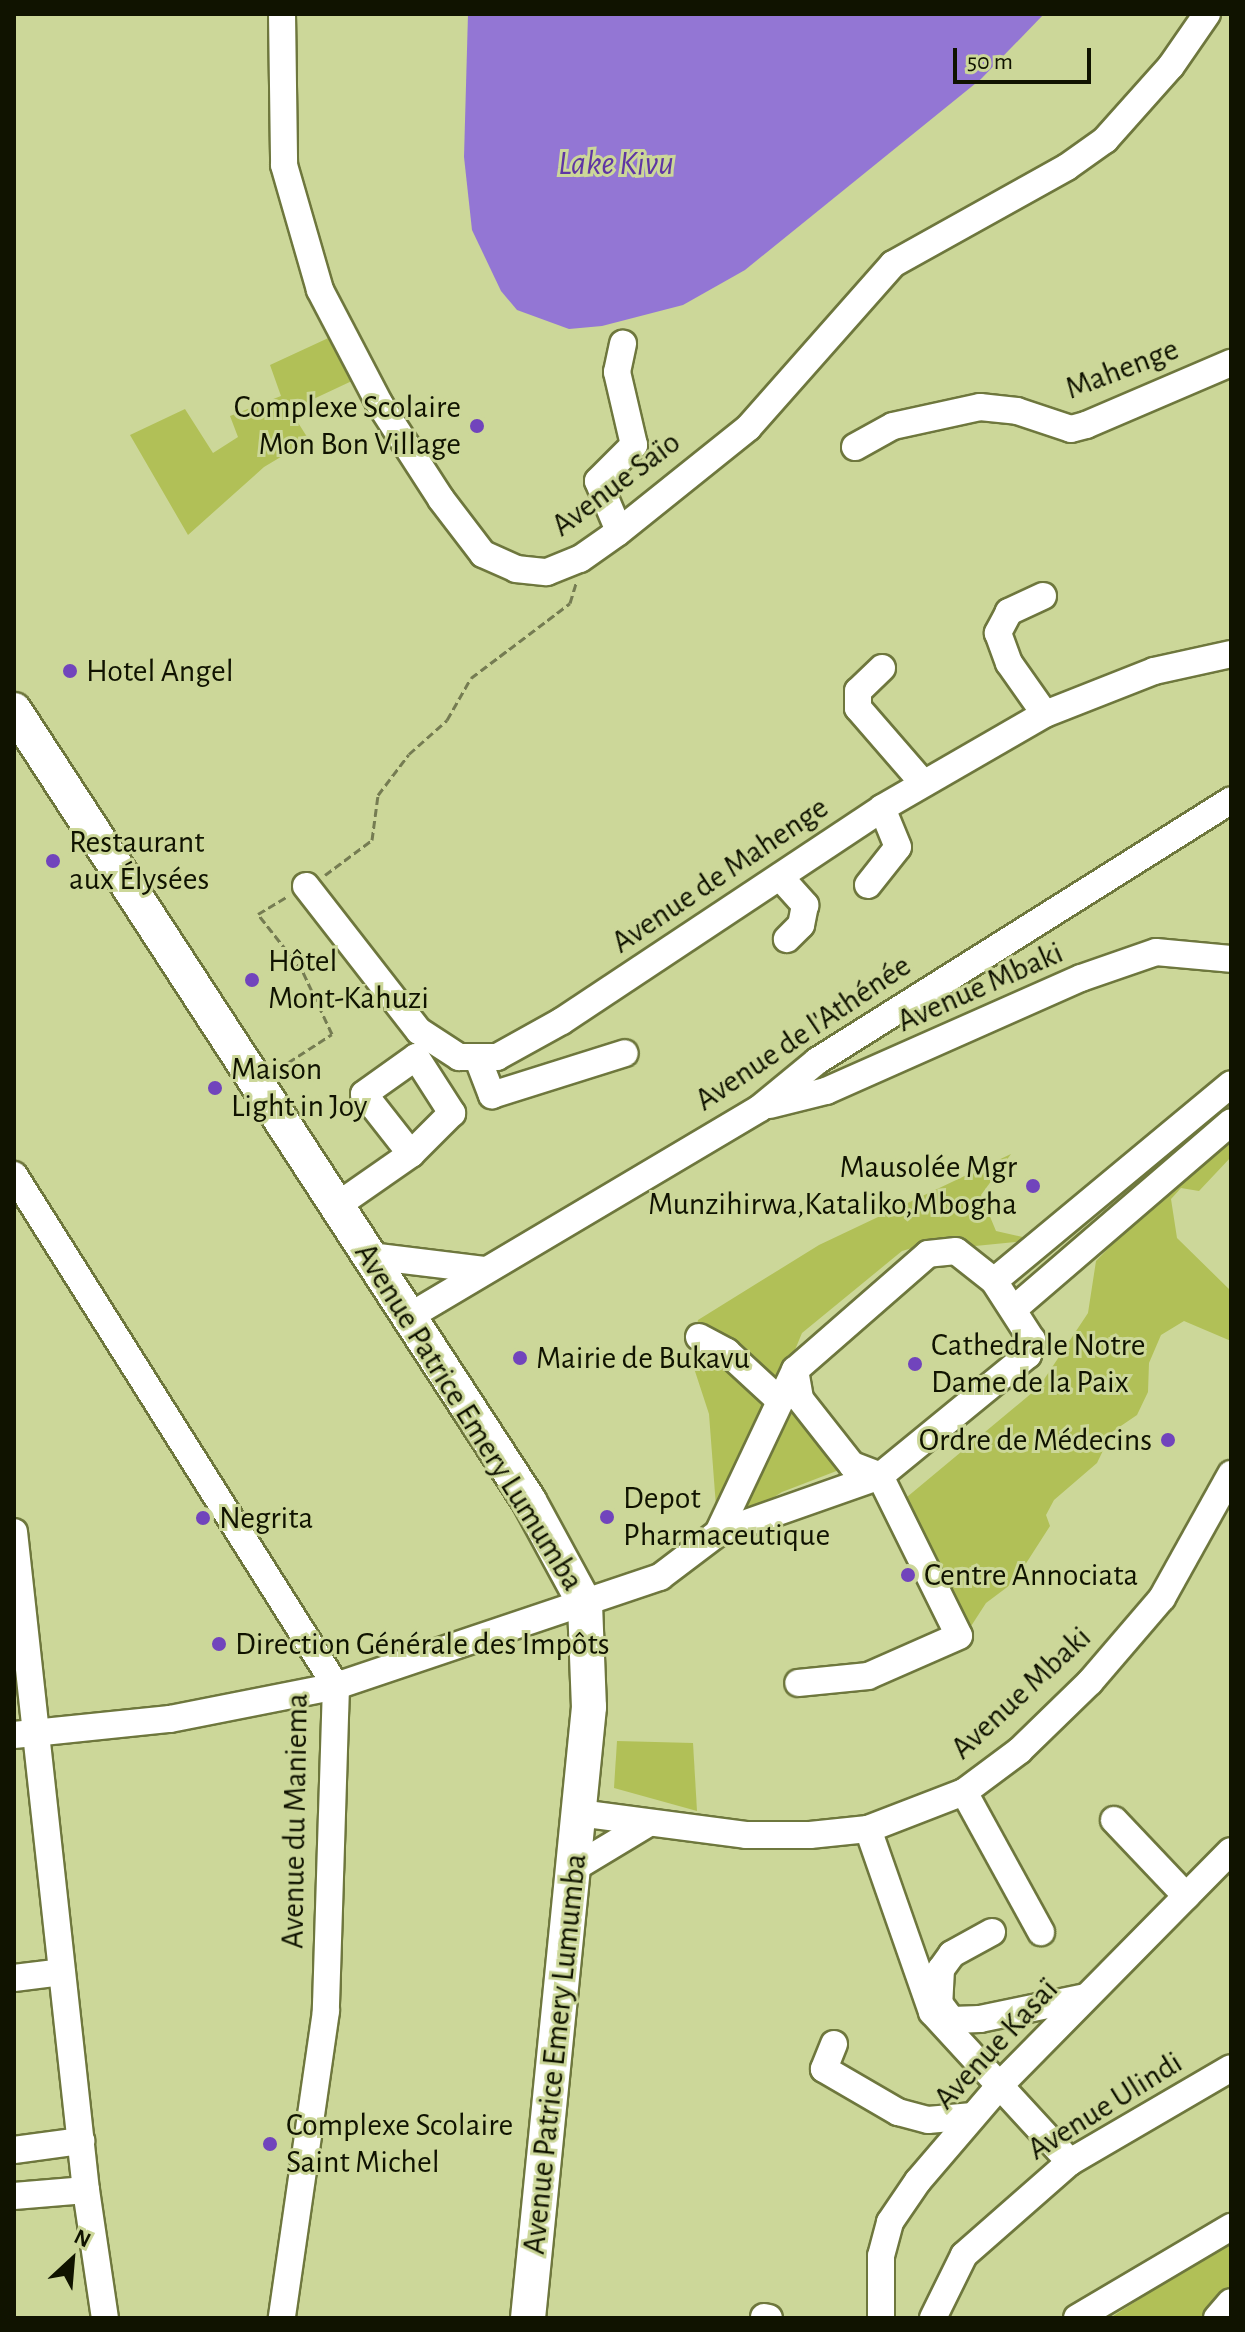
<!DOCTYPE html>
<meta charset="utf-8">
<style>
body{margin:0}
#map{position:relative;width:1245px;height:2332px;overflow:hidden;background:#ccd799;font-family:"Alegreya Sans",sans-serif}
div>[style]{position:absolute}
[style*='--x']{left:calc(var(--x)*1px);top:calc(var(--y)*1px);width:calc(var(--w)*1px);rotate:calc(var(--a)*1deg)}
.green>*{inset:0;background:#b1c057}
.water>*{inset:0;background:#9376d4}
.path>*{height:3px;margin-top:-1.5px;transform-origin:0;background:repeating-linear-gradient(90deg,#757c52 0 8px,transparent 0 12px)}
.roads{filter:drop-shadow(2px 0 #6e773d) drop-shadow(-2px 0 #6e773d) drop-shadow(0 2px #6e773d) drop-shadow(0 -2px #6e773d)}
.minor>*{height:26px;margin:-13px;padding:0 13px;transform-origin:13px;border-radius:13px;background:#fff}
.major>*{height:34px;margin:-17px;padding:0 17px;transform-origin:17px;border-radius:17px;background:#fff}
.dots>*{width:22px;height:22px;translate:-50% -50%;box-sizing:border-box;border:4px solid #ccd799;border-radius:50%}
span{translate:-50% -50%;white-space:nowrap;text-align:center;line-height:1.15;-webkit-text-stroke:6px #ccd799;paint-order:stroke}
.street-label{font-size:32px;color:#101300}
.poi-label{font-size:32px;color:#101300}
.right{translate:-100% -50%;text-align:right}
.left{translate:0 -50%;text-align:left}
.water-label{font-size:34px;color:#5f35a4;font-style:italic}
.frame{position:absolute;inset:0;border:16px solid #101300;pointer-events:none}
.north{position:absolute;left:32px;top:2220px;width:80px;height:80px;-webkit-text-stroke:6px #ccd799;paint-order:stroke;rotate:26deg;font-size:22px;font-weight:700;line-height:32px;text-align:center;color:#101300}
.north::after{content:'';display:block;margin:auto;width:28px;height:36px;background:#101300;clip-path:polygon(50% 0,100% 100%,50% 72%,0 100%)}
.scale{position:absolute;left:953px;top:48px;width:138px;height:36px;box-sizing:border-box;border:4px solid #101300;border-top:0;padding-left:10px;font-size:24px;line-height:28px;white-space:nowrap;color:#101300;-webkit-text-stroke:6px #ccd799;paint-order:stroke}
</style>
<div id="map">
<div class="green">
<i style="clip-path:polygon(337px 334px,354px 380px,290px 410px,309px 440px,264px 467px,188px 535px,130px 435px,185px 409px,213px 453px,238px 437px,230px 416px,281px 396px,270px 365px)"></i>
<i style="clip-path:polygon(1231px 1122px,1231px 1157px,1199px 1191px,1181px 1188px,1171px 1199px,1177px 1238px,1231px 1291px,1231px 1341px,1184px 1321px,1161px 1335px,1149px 1363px,1148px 1392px,1137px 1415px,1112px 1432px,1097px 1463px,1054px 1500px,1046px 1515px,1050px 1526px,1014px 1582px,986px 1603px,964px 1637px,903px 1522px,907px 1497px,1039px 1387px,1088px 1313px,1096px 1261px)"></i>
<i style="clip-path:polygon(1011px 1154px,981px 1195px,996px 1231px,1036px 1240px,965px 1247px,936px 1241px,902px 1251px,802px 1333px,722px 1526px,800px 1399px,852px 1465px,782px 1492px,718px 1533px,709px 1414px,690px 1356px,698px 1320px,819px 1245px)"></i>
<i style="clip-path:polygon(617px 1741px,693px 1743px,697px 1811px,614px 1788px)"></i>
<i style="clip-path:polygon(1231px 2240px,1231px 2290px,1208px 2318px,1110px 2318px)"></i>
</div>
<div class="water">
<i style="clip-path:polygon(468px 14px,1044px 14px,981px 79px,745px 270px,683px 305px,602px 326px,569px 329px,517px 310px,501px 291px,472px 230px,464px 157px)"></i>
</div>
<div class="path">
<i style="--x:325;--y:875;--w:59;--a:-36.7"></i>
<i style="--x:372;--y:840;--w:45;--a:-82.4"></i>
<i style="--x:378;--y:795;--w:51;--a:-52.9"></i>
<i style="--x:409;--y:754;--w:51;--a:-41.8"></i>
<i style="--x:447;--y:720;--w:48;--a:-60.3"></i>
<i style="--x:471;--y:678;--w:124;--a:-37.1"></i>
<i style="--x:570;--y:603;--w:21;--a:-73"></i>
<i style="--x:278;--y:1069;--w:64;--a:-32.9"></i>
<i style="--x:332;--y:1034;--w:71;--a:-115.1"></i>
<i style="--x:302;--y:970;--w:71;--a:-128.2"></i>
<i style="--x:258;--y:914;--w:35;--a:-31"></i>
</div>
<div class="roads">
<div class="minor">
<i style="--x:282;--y:14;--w:151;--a:89.2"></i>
<i style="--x:284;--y:165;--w:130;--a:73.9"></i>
<i style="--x:320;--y:290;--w:127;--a:62.4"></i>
<i style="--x:379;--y:403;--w:114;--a:57.1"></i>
<i style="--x:441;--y:499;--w:69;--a:52.6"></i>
<i style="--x:483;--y:554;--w:36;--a:24"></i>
<i style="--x:516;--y:569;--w:31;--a:6"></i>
<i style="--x:547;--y:572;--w:35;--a:-22"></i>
<i style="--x:580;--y:559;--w:45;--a:-35.1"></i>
<i style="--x:617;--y:533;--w:168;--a:-38.7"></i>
<i style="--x:748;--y:428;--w:219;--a:-48.5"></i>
<i style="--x:893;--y:264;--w:199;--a:-29.1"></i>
<i style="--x:1067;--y:167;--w:47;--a:-35.4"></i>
<i style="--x:1105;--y:140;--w:99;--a:-48.3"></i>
<i style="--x:1171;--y:66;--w:63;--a:-55.3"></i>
<i style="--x:855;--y:447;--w:43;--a:-28.9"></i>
<i style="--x:893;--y:426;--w:89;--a:-12.3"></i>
<i style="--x:980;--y:407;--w:37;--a:6"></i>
<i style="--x:1017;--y:411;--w:57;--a:18.4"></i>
<i style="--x:1071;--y:429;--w:16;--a:-15"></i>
<i style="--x:1086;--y:425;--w:158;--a:-23.2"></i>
<i style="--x:619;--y:531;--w:54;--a:-112.8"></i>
<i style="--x:598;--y:481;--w:51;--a:-45"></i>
<i style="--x:634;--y:445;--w:75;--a:-103.1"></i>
<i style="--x:617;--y:372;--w:29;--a:-78"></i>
<i style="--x:1043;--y:596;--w:38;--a:155"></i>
<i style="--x:1009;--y:612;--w:24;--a:118"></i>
<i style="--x:998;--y:633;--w:32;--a:70"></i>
<i style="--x:1009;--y:663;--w:62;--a:54.8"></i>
<i style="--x:882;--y:668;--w:33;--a:136"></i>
<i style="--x:858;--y:691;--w:17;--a:90"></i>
<i style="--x:858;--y:708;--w:99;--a:49.1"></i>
<i style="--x:780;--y:877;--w:38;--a:48"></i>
<i style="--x:805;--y:905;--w:20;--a:101"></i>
<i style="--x:801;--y:925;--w:20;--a:135"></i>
<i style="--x:868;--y:885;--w:48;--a:-51.7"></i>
<i style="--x:898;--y:847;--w:42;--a:-112.3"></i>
<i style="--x:306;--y:886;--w:184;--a:52.1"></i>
<i style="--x:419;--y:1031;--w:48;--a:33"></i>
<i style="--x:459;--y:1057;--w:38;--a:0"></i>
<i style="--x:497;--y:1057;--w:74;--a:-29"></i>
<i style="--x:562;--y:1021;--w:384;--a:-33.6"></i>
<i style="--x:882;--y:808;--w:188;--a:-30"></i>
<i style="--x:1045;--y:714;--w:117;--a:-21.5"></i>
<i style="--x:1154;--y:671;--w:79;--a:-12.4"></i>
<i style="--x:416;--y:1057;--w:67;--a:57.3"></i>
<i style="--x:452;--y:1113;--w:58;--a:135"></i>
<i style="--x:411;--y:1154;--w:76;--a:-128.1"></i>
<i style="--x:364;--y:1094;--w:64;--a:-35.4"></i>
<i style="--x:478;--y:1059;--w:39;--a:69"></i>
<i style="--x:492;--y:1095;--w:139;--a:-17.5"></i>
<i style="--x:770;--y:1105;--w:58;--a:-14"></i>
<i style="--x:826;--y:1091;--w:279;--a:-23.9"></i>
<i style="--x:1081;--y:978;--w:79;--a:-19.1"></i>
<i style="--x:1156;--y:952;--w:75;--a:5.3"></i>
<i style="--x:14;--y:1175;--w:604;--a:57.78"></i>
<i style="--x:336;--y:1686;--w:325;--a:91.8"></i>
<i style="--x:326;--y:2011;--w:310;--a:98.2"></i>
<i style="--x:338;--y:1205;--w:89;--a:-34.9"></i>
<i style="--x:370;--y:1256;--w:117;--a:6.9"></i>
<i style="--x:994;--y:1281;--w:308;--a:-39.7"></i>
<i style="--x:1015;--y:1308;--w:285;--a:-40.7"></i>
<i style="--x:410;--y:1316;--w:407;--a:-30.7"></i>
<i style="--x:760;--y:1108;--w:74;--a:-39.5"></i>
<i style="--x:817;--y:1061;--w:489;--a:-32.2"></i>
<i style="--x:699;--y:1337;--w:32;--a:28"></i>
<i style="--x:727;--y:1352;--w:69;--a:42.7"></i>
<i style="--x:795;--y:1370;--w:29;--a:80"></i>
<i style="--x:800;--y:1399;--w:84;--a:51.8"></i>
<i style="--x:852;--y:1465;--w:30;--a:21"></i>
<i style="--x:880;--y:1476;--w:178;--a:63.7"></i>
<i style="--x:959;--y:1636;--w:99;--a:156.3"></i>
<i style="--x:868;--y:1676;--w:70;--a:174.3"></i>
<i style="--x:14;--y:1532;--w:662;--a:83.76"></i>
<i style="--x:86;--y:2190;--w:129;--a:81.6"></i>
<i style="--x:14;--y:1735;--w:157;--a:-5.9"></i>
<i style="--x:170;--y:1719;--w:169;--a:-11.2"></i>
<i style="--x:336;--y:1686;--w:342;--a:-18.6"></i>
<i style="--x:660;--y:1577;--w:73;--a:-37.2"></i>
<i style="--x:718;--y:1533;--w:172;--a:-19.4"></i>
<i style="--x:880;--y:1476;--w:191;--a:-39.3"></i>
<i style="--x:1028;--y:1355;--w:16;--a:-75"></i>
<i style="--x:1032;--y:1340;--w:70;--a:-122.8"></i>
<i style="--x:994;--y:1281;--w:48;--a:-141.7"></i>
<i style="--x:956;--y:1251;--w:28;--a:174"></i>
<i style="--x:928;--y:1254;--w:176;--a:138.9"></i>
<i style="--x:795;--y:1370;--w:180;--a:115.3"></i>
<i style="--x:964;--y:1792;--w:160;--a:61.2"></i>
<i style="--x:579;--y:1813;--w:168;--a:7.5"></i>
<i style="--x:746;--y:1835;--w:64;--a:0"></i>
<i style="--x:810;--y:1835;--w:58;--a:-5.9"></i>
<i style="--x:868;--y:1829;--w:103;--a:-21.1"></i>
<i style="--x:964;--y:1792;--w:69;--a:-36.7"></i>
<i style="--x:1019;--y:1751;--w:99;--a:-44.2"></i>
<i style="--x:1090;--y:1682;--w:111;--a:-49.4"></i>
<i style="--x:1162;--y:1598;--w:142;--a:-60.9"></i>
<i style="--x:1114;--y:1820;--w:105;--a:46.5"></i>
<i style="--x:868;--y:1829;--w:194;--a:70.7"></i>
<i style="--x:932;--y:2012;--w:204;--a:47.4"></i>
<i style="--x:574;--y:1868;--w:87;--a:-31"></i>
<i style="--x:992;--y:1932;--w:46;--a:151.2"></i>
<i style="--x:952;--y:1954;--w:19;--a:126"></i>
<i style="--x:941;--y:1969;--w:34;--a:93"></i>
<i style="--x:939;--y:2003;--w:21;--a:53"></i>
<i style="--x:952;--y:2020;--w:28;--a:-2"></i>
<i style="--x:980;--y:2019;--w:108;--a:-11.7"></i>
<i style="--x:14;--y:1978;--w:48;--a:-7.1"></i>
<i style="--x:834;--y:2044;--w:27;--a:112"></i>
<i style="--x:824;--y:2069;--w:86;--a:30.2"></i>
<i style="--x:898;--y:2112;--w:31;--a:15"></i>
<i style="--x:928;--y:2120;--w:45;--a:-5.1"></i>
<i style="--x:14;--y:2150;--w:68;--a:-7.7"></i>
<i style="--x:14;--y:2196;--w:72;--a:-4.8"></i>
<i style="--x:764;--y:2317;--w:5;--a:11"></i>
<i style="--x:881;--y:2318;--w:62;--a:-90"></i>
<i style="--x:881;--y:2256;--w:35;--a:-75"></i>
<i style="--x:890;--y:2222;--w:50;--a:-55.7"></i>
<i style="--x:918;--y:2181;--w:128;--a:-49.4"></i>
<i style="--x:1001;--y:2084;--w:327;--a:-45.4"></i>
<i style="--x:933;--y:2318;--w:70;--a:-63.8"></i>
<i style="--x:964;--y:2255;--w:141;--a:-41.3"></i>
<i style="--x:1070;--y:2162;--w:186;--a:-30.3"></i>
<i style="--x:1077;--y:2318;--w:179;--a:-30.6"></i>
<i style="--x:1217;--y:2318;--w:21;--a:-49"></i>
</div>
<div class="major">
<i style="--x:14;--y:710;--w:944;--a:56.93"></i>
<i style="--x:529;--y:1501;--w:117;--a:61.5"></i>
<i style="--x:585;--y:1604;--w:103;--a:87.8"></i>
<i style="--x:589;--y:1707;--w:614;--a:95.7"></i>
</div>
</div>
<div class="dots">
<i style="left:477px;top:426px;background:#7144bc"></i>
<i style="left:70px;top:671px;background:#7144bc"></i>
<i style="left:53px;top:861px;background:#7144bc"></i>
<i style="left:252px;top:980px;background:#7144bc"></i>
<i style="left:215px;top:1088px;background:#7144bc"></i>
<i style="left:1033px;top:1186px;background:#7144bc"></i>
<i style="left:520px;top:1358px;background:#7144bc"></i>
<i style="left:915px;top:1364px;background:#7144bc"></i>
<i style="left:1168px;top:1440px;background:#7144bc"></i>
<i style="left:607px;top:1517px;background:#7144bc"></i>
<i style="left:203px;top:1518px;background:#7144bc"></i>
<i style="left:908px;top:1575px;background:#7144bc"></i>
<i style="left:219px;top:1644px;background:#7144bc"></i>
<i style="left:270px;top:2144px;background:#7144bc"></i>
</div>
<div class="street-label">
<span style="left:1122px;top:369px;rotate:-21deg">Mahenge</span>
<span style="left:616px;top:484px;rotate:-37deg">Avenue Saïo</span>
<span style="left:720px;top:875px;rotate:-34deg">Avenue de Mahenge</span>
<span style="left:980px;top:987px;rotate:-24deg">Avenue Mbaki</span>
<span style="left:803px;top:1033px;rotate:-34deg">Avenue de l'Athénée</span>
<span style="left:469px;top:1417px;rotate:58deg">Avenue Patrice Emery Lumumba</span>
<span style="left:1021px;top:1693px;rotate:-43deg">Avenue Mbaki</span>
<span style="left:295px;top:1821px;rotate:-89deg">Avenue du Maniema</span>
<span style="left:996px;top:2044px;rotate:-47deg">Avenue Kasaï</span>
<span style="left:555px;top:2054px;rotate:-84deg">Avenue Patrice Emery Lumumba</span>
<span style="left:1105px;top:2106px;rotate:-32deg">Avenue Ulindi</span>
</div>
<div class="poi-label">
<span class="right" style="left:461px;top:426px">Complexe Scolaire<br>Mon Bon Village</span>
<span class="left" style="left:86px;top:671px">Hotel Angel</span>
<span class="left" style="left:69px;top:861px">Restaurant<br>aux Élysées</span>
<span class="left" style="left:268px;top:980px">Hôtel<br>Mont-Kahuzi</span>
<span class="left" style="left:231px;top:1088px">Maison<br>Light in Joy</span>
<span class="right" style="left:1017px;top:1186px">Mausolée Mgr<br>Munzihirwa,Kataliko,Mbogha</span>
<span class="left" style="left:931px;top:1364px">Cathedrale Notre<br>Dame de la Paix</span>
<span class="left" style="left:536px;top:1358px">Mairie de Bukavu</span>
<span class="right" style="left:1152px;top:1440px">Ordre de Médecins</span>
<span class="left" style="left:623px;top:1517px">Depot<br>Pharmaceutique</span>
<span class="left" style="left:219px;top:1518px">Negrita</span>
<span class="left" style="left:924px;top:1575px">Centre Annociata</span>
<span class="left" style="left:235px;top:1644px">Direction Générale des Impôts</span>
<span class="left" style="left:286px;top:2144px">Complexe Scolaire<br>Saint Michel</span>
</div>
<div class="water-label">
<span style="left:616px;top:165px">Lake Kivu</span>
</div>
<div class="frame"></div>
<div class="north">N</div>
<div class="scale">50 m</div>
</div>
